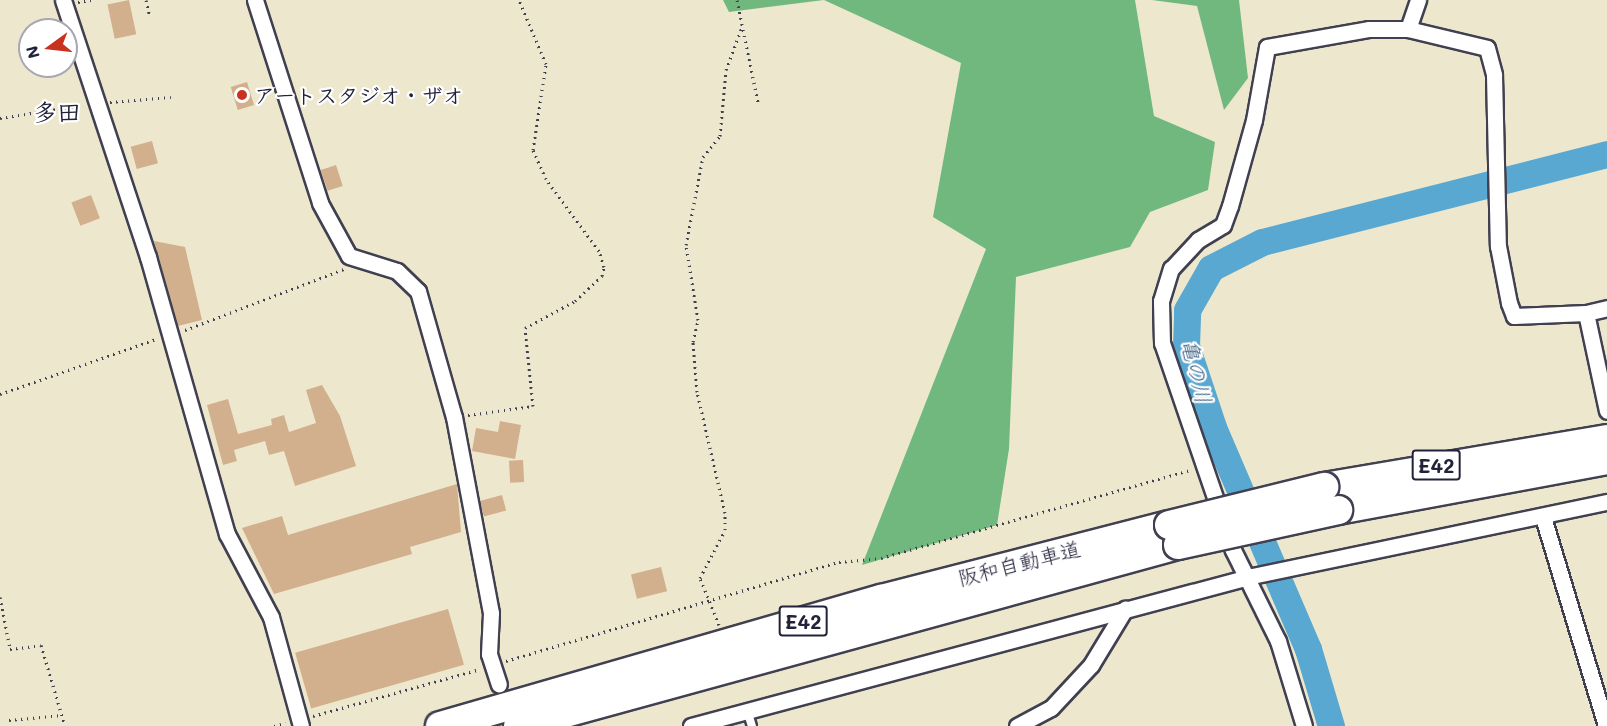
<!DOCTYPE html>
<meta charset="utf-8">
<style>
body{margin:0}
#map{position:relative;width:1607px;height:726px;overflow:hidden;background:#ede8cd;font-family:Mali,"Klee One",sans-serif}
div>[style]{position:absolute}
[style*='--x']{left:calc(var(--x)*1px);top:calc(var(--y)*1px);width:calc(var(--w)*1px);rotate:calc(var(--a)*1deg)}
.forest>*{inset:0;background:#71b87f}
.river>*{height:27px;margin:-13.5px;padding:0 13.5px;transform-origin:13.5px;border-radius:13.5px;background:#58a8d2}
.building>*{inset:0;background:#d2af8d;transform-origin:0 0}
.path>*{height:3px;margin-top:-1.5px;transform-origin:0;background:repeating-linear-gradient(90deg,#404051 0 1.5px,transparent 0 6px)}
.roads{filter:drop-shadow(2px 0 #404051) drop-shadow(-2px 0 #404051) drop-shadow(0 2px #404051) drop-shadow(0 -2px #404051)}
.service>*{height:8px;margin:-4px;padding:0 4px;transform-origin:4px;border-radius:4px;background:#fff}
.minor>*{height:15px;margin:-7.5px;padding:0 7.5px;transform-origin:7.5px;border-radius:7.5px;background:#fff}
.motorway>*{height:28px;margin:-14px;padding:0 14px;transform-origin:14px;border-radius:14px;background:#fff}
.bridges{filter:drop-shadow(2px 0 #404051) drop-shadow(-2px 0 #404051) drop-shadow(0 2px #404051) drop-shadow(0 -2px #404051)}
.motorway-bridge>*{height:28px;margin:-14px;padding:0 14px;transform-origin:14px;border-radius:14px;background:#fff}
.dots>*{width:16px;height:16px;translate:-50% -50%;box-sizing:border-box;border:3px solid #fff;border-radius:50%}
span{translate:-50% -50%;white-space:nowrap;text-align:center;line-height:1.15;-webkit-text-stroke:4.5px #fff;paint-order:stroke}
.shield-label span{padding:2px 4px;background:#fff;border:2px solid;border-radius:4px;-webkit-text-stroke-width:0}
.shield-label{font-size:20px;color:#22223b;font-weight:700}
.poi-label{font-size:21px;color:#22223b;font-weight:700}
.left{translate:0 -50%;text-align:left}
.street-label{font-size:21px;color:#22223b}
.water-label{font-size:22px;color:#3a5e7f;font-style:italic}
.quarter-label{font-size:24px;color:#22223b;font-weight:700}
.north{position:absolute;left:18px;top:18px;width:60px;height:60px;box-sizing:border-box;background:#fff;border:2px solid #a7a7b1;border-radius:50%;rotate:255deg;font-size:16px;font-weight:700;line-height:24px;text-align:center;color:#22223b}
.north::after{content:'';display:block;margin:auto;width:21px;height:27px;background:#c8321e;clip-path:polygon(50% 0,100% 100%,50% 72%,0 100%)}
</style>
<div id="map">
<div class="forest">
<i style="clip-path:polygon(723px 0,1135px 0,1154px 116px,1215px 142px,1208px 190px,1150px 212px,1130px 247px,1016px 277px,1009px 449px,997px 525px,862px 565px,986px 249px,933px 217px,961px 63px,824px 0,729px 12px)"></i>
<i style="clip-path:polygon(1152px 0,1239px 0,1248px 78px,1224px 110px,1197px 6px)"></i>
</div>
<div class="river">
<i style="--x:1331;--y:726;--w:80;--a:-106.6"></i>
<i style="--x:1308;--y:649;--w:241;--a:-113.2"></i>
<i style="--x:1213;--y:427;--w:85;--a:-108.4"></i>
<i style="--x:1186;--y:346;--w:36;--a:-88"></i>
<i style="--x:1187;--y:310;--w:48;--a:-60.3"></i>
<i style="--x:1211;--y:268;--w:57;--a:-27"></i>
<i style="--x:1262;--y:242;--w:356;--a:-14.3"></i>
</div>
<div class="building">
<i style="left:129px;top:0;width:35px;height:22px;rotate:78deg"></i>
<i style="left:247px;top:82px;width:24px;height:17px;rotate:73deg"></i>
<i style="left:152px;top:141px;width:23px;height:22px;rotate:75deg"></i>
<i style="left:336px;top:165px;width:22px;height:16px;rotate:72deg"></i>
<i style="left:91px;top:195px;width:25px;height:21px;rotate:69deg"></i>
<i style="clip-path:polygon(154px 241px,185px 247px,202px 320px,178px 326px)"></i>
<i style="clip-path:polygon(322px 385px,340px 416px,356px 466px,295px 486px,284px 451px,269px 455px,265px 441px,234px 450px,237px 461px,223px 465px,207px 405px,228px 399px,238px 434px,272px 425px,271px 419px,284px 415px,289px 432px,316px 423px,306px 390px)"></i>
<i style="clip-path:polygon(500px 421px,521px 425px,515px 459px,472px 451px,476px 428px,498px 432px)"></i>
<i style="left:523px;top:460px;width:22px;height:14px;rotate:87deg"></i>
<i style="clip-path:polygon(457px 484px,461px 532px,410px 547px,412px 554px,274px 594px,242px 528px,282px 516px,288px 535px)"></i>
<i style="left:502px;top:495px;width:16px;height:23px;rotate:75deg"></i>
<i style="left:661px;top:567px;width:25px;height:31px;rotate:76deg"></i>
<i style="left:448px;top:609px;width:58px;height:159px;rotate:74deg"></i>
</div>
<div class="path">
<i style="--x:146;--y:0;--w:17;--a:77"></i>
<i style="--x:737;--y:0;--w:104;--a:78.4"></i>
<i style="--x:78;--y:2;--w:13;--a:-9"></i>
<i style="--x:110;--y:102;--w:61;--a:-4.7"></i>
<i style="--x:0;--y:118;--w:84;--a:-8.9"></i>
<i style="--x:185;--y:330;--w:170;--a:-21"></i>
<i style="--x:0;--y:394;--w:165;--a:-19.4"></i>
<i style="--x:468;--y:415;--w:66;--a:-7.9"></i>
<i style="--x:533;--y:406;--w:78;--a:-95.9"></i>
<i style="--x:525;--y:328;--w:57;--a:-28.4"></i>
<i style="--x:575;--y:301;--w:37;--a:-43"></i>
<i style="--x:602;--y:276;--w:9;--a:-77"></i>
<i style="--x:604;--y:267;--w:17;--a:-107"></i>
<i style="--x:599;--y:251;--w:89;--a:-126.4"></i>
<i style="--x:546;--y:179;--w:32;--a:-114"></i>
<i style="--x:533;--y:150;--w:87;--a:-81.4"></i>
<i style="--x:546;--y:64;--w:69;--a:-112.9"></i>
<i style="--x:0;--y:597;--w:53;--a:79.1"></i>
<i style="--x:10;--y:649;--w:31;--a:-7"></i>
<i style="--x:41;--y:645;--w:84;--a:73.5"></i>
<i style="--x:719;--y:625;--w:51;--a:-112"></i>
<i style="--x:700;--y:578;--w:54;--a:-62.5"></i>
<i style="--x:725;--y:530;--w:17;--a:-90"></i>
<i style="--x:725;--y:513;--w:124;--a:-103"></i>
<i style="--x:697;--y:392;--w:50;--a:-94.6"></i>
<i style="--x:693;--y:342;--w:23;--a:-77"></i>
<i style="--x:698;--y:320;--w:76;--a:-99.1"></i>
<i style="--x:686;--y:245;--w:90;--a:-79.1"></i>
<i style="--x:703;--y:157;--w:27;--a:-51"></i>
<i style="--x:720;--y:136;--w:66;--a:-84.8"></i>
<i style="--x:726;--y:70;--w:46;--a:-69.6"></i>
<i style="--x:506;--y:661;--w:347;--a:-16.6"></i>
<i style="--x:839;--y:562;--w:42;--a:-5.4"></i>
<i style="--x:881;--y:558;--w:320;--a:-15.9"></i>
<i style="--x:313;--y:716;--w:173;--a:-15.7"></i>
<i style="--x:9;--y:720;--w:53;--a:-5.4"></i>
<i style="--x:274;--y:726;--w:12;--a:-14"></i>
</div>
<div class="roads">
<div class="service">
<i style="--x:747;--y:710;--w:17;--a:73"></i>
</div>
<div class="minor">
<i style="--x:63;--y:0;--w:271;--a:71.7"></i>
<i style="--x:148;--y:257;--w:288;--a:74.1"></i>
<i style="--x:227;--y:534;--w:94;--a:62.1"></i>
<i style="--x:271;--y:617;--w:113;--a:74.6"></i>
<i style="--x:255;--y:0;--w:213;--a:72.2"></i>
<i style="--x:320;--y:203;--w:60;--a:61.3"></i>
<i style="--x:349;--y:256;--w:50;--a:17.4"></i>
<i style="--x:397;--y:271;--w:29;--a:44"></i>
<i style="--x:418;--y:291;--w:131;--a:74.1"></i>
<i style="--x:454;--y:417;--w:199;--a:79.3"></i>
<i style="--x:491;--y:613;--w:41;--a:92.8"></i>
<i style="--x:489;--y:654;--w:32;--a:72"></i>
<i style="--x:1408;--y:29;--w:31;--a:-71"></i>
<i style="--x:1586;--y:313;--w:22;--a:-13"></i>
<i style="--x:1543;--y:517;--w:218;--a:73.2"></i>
<i style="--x:691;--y:726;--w:581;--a:-14.97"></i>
<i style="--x:1252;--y:576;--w:363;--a:-11.8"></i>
<i style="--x:1017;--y:726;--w:38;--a:-28"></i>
<i style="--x:1051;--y:708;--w:59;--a:-47.1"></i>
<i style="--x:1091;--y:665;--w:66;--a:-58.7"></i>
<i style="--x:1304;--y:726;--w:89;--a:-107"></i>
<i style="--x:1278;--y:641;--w:102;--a:-116.3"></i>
<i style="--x:1233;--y:550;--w:219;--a:-108.9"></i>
<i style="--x:1162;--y:343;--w:42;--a:-91.4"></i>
<i style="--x:1161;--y:301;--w:34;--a:-73"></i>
<i style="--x:1171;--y:269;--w:40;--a:-47"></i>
<i style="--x:1198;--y:240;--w:29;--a:-31"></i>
<i style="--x:1223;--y:225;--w:20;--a:-70"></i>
<i style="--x:1230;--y:206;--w:89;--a:-74.4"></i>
<i style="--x:1254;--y:120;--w:74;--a:-79.9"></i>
<i style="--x:1267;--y:47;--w:104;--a:-10"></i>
<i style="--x:1369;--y:29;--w:39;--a:0"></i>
<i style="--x:1408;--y:29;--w:81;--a:13.5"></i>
<i style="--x:1487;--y:48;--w:28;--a:75"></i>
<i style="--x:1494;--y:75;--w:171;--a:88.7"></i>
<i style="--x:1498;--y:246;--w:58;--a:79.1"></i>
<i style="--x:1509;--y:303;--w:14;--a:69"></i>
<i style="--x:1514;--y:316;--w:72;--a:-2.4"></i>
<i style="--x:1586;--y:313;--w:100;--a:77.9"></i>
</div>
<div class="motorway">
<i style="--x:1324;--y:487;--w:287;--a:-9.6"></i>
<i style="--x:1338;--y:510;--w:274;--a:-10.5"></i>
<i style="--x:440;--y:726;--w:459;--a:-16.1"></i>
<i style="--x:881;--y:599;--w:297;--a:-14.4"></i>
<i style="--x:518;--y:726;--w:684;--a:-15.34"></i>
</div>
</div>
<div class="bridges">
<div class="motorway-bridge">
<i style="--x:1169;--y:525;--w:160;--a:-13.8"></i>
<i style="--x:1178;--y:545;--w:164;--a:-12.3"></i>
</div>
</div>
<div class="dots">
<i style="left:242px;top:95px;background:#c8321e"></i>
</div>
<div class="shield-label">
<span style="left:1436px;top:465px">E42</span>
<span style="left:803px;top:621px">E42</span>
</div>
<div class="poi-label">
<span class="left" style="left:254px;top:95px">アートスタジオ・ザオ</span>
</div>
<div class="street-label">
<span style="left:1019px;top:563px;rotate:-14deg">阪和自動車道</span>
</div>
<div class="water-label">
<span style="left:1197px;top:371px;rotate:76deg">亀の川</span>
</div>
<div class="quarter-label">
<span style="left:57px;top:112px">多田</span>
</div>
<div class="north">N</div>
</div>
